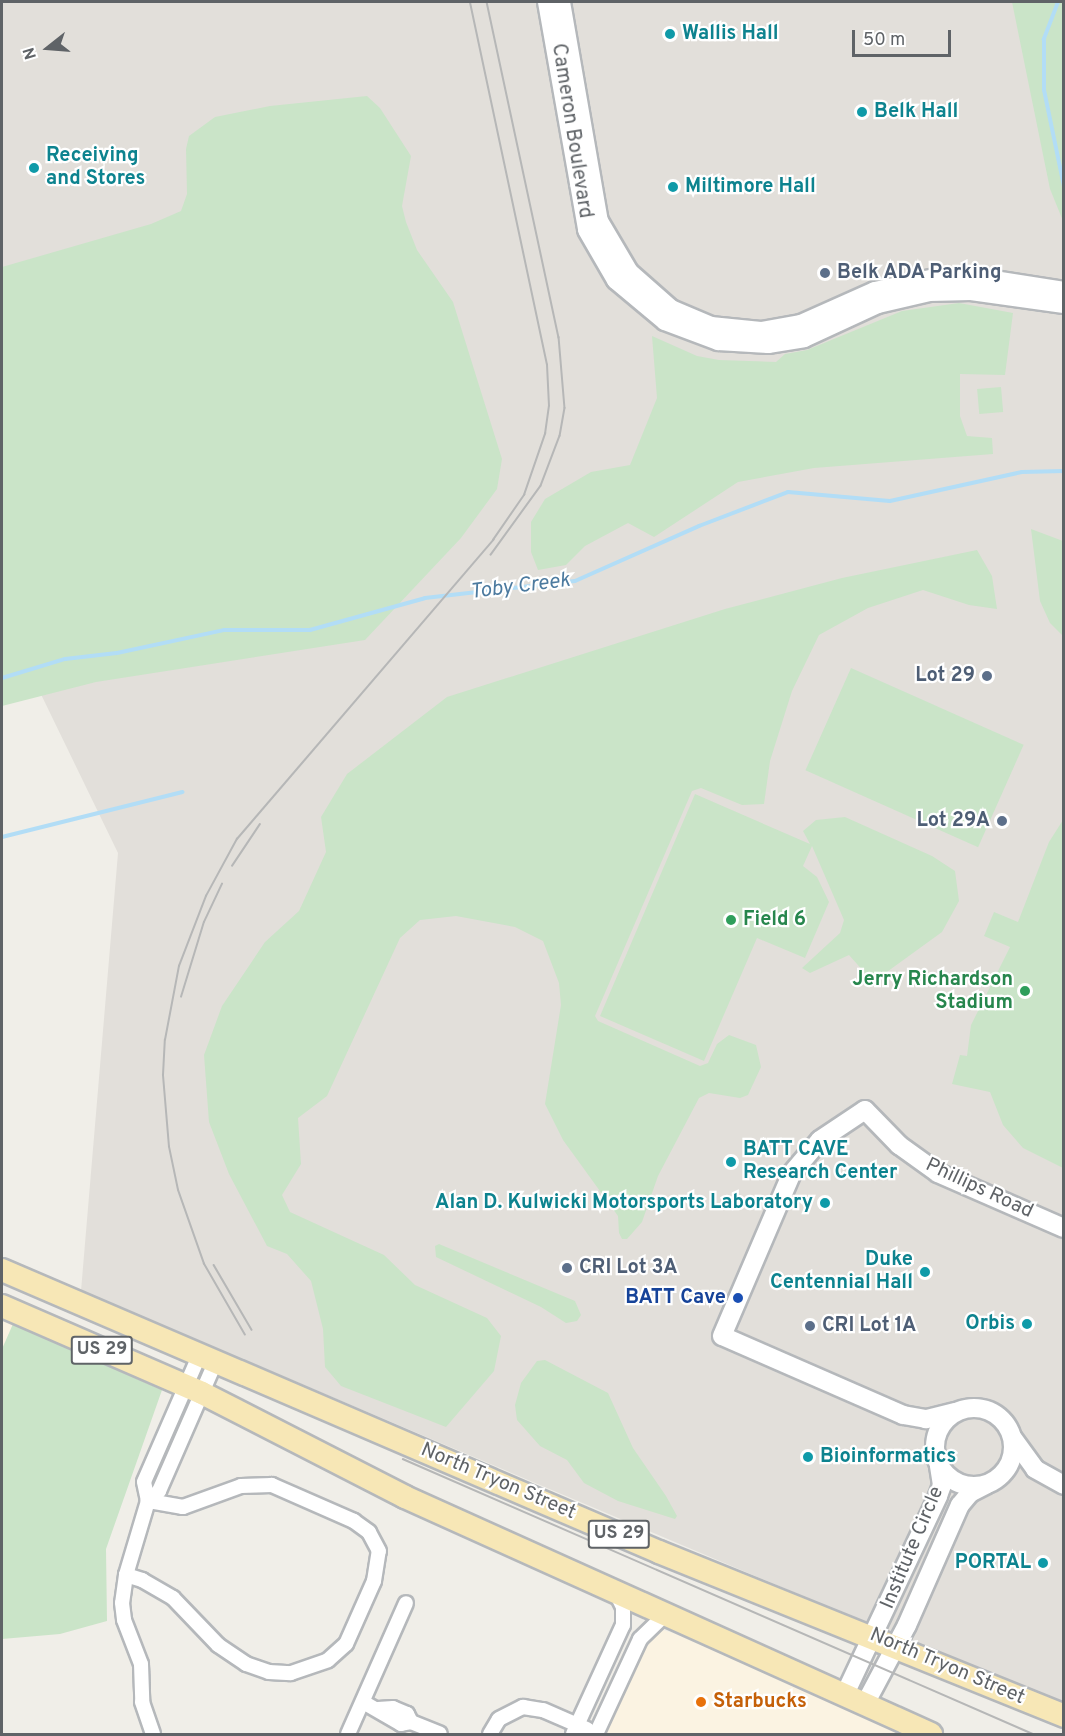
<!DOCTYPE html>
<style>
body{margin:0}
#map{position:relative;width:1065px;height:1736px;overflow:hidden;background:#f0eee8;font-family:Overpass,sans-serif}
div>[style]{position:absolute}
[style*='--x']{left:calc(var(--x)*1px);top:calc(var(--y)*1px);width:calc(var(--w)*1px);rotate:calc(var(--a)*1deg)}
.commercial>*{inset:0;background:#fbf3e2}
.education>*{inset:0;background:#e2dfda}
.green>*{inset:0;background:#cae4c8;transform-origin:0 0}
.stream>*{height:4px;margin:-2px;padding:0 2px;transform-origin:2px;border-radius:2px;background:#b2ddf6}
.roads{filter:drop-shadow(2px 0 #b5b8bb) drop-shadow(-2px 0 #b5b8bb) drop-shadow(0 2px #b5b8bb) drop-shadow(0 -2px #b5b8bb)}
.minor>*{height:14px;margin:-7px;padding:0 7px;transform-origin:7px;border-radius:7px;background:#fff}
.tertiary>*{height:18px;margin:-9px;padding:0 9px;transform-origin:9px;border-radius:9px;background:#fff}
.tertiary>.ring{margin:-9px;padding:0;box-sizing:content-box;background:none;border:18px solid #fff;border-radius:50%}
.primary>*{height:22px;margin:-11px;padding:0 11px;transform-origin:11px;border-radius:11px;background:#f7e7b6}
.tram>*{height:1.5px;margin:-0.75px;padding:0 0.75px;transform-origin:0.75px;border-radius:0.75px;background:#b6b7b7}
.dots>*{width:16px;height:16px;translate:-50% -50%;box-sizing:border-box;border:3px solid #fff;border-radius:50%}
span{translate:-50% -50%;white-space:nowrap;text-align:center;line-height:1.15;-webkit-text-stroke:4.5px #fff;paint-order:stroke}
.shield-label span{padding:2px 4px;background:#fff;border:2px solid;border-radius:4px;-webkit-text-stroke-width:0}
.shield-label{font-size:18px;color:#5f6367;font-weight:700}
.culture-label{font-size:20px;color:#0d838f;font-weight:700}
.left{translate:0 -50%;text-align:left}
.right{translate:-100% -50%;text-align:right}
.street-label{font-size:20px;color:#5f6367}
.service-label{font-size:20px;color:#4e5e75;font-weight:700}
.leisure-label{font-size:20px;color:#27864d;font-weight:700}
.transit-label{font-size:20px;color:#164399;font-weight:700}
.food-label{font-size:20px;color:#c56008;font-weight:700}
.water-label{font-size:21px;color:#4c7a9f;font-style:italic}
.frame{position:absolute;inset:0;border:3px solid #5f6367;pointer-events:none}
.north{position:absolute;left:18px;top:18px;width:60px;height:60px;-webkit-text-stroke:4px #fff;paint-order:stroke;rotate:253deg;font-size:16px;font-weight:700;line-height:24px;text-align:center;color:#5f6367}
.north::after{content:'';display:block;margin:auto;width:21px;height:27px;background:#5f6367;clip-path:polygon(50% 0,100% 100%,50% 72%,0 100%)}
.scale{position:absolute;left:852px;top:30px;width:99px;height:27px;box-sizing:border-box;border:3px solid #5f6367;border-top:0;padding-left:8px;font-size:18px;line-height:21px;white-space:nowrap;color:#5f6367;-webkit-text-stroke:4px #fff;paint-order:stroke}
</style>
<div id="map">
<div class="commercial">
<i style="clip-path:polygon(2px 1319px,13px 1324px,2px 1349px)"></i>
<i style="clip-path:polygon(663px 1630px,673px 1633px,905px 1734px,602px 1734px,643px 1641px,655px 1631px)"></i>
</div>
<div class="education">
<i style="clip-path:polygon(2px 2px,1063px 2px,1063px 1706px,81px 1291px,118px 853px,2px 614px)"></i>
</div>
<div class="green">
<i style="clip-path:polygon(1012px 2px,1063px 2px,1063px 221px,1050px 189px)"></i>
<i style="clip-path:polygon(367px 96px,380px 108px,411px 156px,402px 206px,406px 222px,417px 250px,453px 302px,502px 459px,497px 489px,461px 538px,365px 640px,96px 682px,2px 706px,2px 267px,151px 224px,181px 211px,187px 194px,186px 149px,189px 136px,215px 117px,270px 106px)"></i>
<i style="clip-path:polygon(959px 303px,1013px 313px,1005px 375px,960px 374px,960px 416px,967px 436px,992px 438px,993px 454px,814px 468px,738px 482px,654px 537px,628px 523px,585px 546px,566px 565px,538px 570px,531px 552px,531px 522px,545px 499px,591px 472px,630px 465px,657px 398px,652px 336px,697px 356px,719px 360px,776px 362px,785px 354px,807px 350px,902px 311px)"></i>
<i style="left:1001px;top:387px;width:25px;height:24px;rotate:85deg"></i>
<i style="clip-path:polygon(1031px 529px,1063px 541px,1063px 636px,1050px 623px,1040px 601px)"></i>
<i style="clip-path:polygon(977px 550px,992px 576px,997px 609px,969px 605px,923px 590px,868px 608px,819px 635px,792px 691px,770px 761px,764px 804px,742px 805px,701px 788px,692px 791px,595px 1016px,598px 1021px,700px 1066px,708px 1063px,717px 1044px,729px 1035px,756px 1045px,761px 1067px,748px 1095px,740px 1098px,709px 1093px,699px 1098px,658px 1176px,642px 1222px,627px 1239px,622px 1239px,619px 1233px,618px 1216px,563px 1140px,545px 1104px,561px 1005px,559px 983px,543px 941px,515px 927px,456px 916px,420px 920px,400px 938px,327px 1096px,298px 1118px,301px 1164px,282px 1195px,290px 1212px,384px 1255px,415px 1285px,487px 1318px,501px 1336px,494px 1371px,446px 1427px,341px 1386px,325px 1367px,323px 1329px,311px 1281px,287px 1254px,267px 1246px,229px 1174px,209px 1122px,204px 1055px,222px 1006px,265px 942px,299px 911px,326px 852px,321px 817px,347px 774px,447px 697px,725px 609px,842px 578px)"></i>
<i style="left:851px;top:668px;width:189px;height:112px;rotate:24deg"></i>
<i style="clip-path:polygon(695px 794px,810px 844px,803px 831px,816px 820px,845px 817px,932px 856px,955px 871px,959px 901px,942px 932px,873px 982px,849px 955px,810px 973px,802px 968px,840px 933px,844px 920px,812px 846px,803px 866px,817px 877px,829px 902px,805px 958px,757px 938px,704px 1061px,600px 1016px)"></i>
<i style="clip-path:polygon(1063px 820px,1063px 1168px,1023px 1148px,1003px 1125px,990px 1092px,952px 1084px,960px 1055px,967px 1056px,971px 1025px,1010px 947px,984px 936px,994px 912px,1018px 922px,1049px 842px)"></i>
<i style="clip-path:polygon(439px 1244px,575px 1301px,581px 1315px,577px 1321px,566px 1323px,541px 1307px,436px 1257px,435px 1246px)"></i>
<i style="clip-path:polygon(13px 1324px,162px 1390px,106px 1549px,107px 1621px,60px 1634px,2px 1639px,2px 1349px)"></i>
<i style="clip-path:polygon(545px 1360px,608px 1393px,633px 1448px,666px 1496px,677px 1516px,675px 1519px,618px 1501px,584px 1483px,567px 1460px,540px 1446px,517px 1420px,515px 1405px,521px 1383px,537px 1361px)"></i>
</div>
<div class="stream">
<i style="--x:1058;--y:2;--w:40;--a:111"></i>
<i style="--x:1044;--y:39;--w:51;--a:90"></i>
<i style="--x:1044;--y:90;--w:99;--a:78.3"></i>
<i style="--x:2;--y:678;--w:66;--a:-16.8"></i>
<i style="--x:65;--y:659;--w:52;--a:-6.6"></i>
<i style="--x:117;--y:653;--w:109;--a:-12.1"></i>
<i style="--x:224;--y:630;--w:86;--a:0"></i>
<i style="--x:310;--y:630;--w:119;--a:-15.5"></i>
<i style="--x:425;--y:598;--w:151;--a:-6.5"></i>
<i style="--x:575;--y:581;--w:136;--a:-23.9"></i>
<i style="--x:699;--y:526;--w:95;--a:-20.9"></i>
<i style="--x:788;--y:492;--w:102;--a:5"></i>
<i style="--x:890;--y:501;--w:135;--a:-12.4"></i>
<i style="--x:1022;--y:472;--w:42;--a:-1.4"></i>
<i style="--x:2;--y:837;--w:186;--a:-14"></i>
</div>
<div class="roads">
<div class="minor">
<i style="--x:199;--y:1356;--w:137;--a:113.6"></i>
<i style="--x:144;--y:1482;--w:19;--a:78"></i>
<i style="--x:148;--y:1501;--w:15;--a:-42"></i>
<i style="--x:159;--y:1491;--w:140;--a:-66.4"></i>
<i style="--x:126;--y:1575;--w:17;--a:17"></i>
<i style="--x:142;--y:1580;--w:36;--a:30"></i>
<i style="--x:173;--y:1598;--w:65;--a:46.2"></i>
<i style="--x:218;--y:1645;--w:34;--a:34"></i>
<i style="--x:246;--y:1664;--w:24;--a:19"></i>
<i style="--x:269;--y:1672;--w:22;--a:3"></i>
<i style="--x:291;--y:1673;--w:39;--a:-19"></i>
<i style="--x:328;--y:1660;--w:24;--a:-42"></i>
<i style="--x:346;--y:1644;--w:69;--a:-66"></i>
<i style="--x:374;--y:1581;--w:30;--a:-81"></i>
<i style="--x:379;--y:1551;--w:21;--a:-118"></i>
<i style="--x:369;--y:1532;--w:19;--a:-144"></i>
<i style="--x:354;--y:1521;--w:90;--a:-156.3"></i>
<i style="--x:272;--y:1485;--w:31;--a:178"></i>
<i style="--x:241;--y:1486;--w:62;--a:160.1"></i>
<i style="--x:183;--y:1507;--w:36;--a:-170"></i>
<i style="--x:148;--y:1501;--w:77;--a:106.6"></i>
<i style="--x:126;--y:1575;--w:28;--a:98"></i>
<i style="--x:122;--y:1603;--w:17;--a:83"></i>
<i style="--x:124;--y:1620;--w:47;--a:68.9"></i>
<i style="--x:141;--y:1664;--w:38;--a:88"></i>
<i style="--x:142;--y:1702;--w:34;--a:71"></i>
<i style="--x:363;--y:1702;--w:44;--a:30.1"></i>
<i style="--x:401;--y:1724;--w:10;--a:-11"></i>
<i style="--x:411;--y:1722;--w:9;--a:-117"></i>
<i style="--x:407;--y:1714;--w:15;--a:-157"></i>
<i style="--x:393;--y:1708;--w:15;--a:176"></i>
<i style="--x:411;--y:1722;--w:31;--a:22"></i>
<i style="--x:348;--y:1734;--w:143;--a:-66.1"></i>
<i style="--x:490;--y:1734;--w:17;--a:-59"></i>
<i style="--x:499;--y:1719;--w:27;--a:-27"></i>
<i style="--x:523;--y:1707;--w:20;--a:9"></i>
<i style="--x:543;--y:1710;--w:48;--a:23.4"></i>
<i style="--x:573;--y:1734;--w:120;--a:-65.4"></i>
<i style="--x:623;--y:1625;--w:18;--a:-90"></i>
<i style="--x:623;--y:1607;--w:13;--a:-117"></i>
<i style="--x:596;--y:1734;--w:105;--a:-65.1"></i>
<i style="--x:640;--y:1639;--w:33;--a:-44"></i>
</div>
<div class="tertiary">
<i style="--x:547;--y:2;--w:231;--a:80"></i>
<i style="--x:587;--y:230;--w:58;--a:59.9"></i>
<i style="--x:616;--y:280;--w:64;--a:39.9"></i>
<i style="--x:665;--y:321;--w:57;--a:20.7"></i>
<i style="--x:718;--y:341;--w:50;--a:3.4"></i>
<i style="--x:768;--y:344;--w:36;--a:-9"></i>
<i style="--x:804;--y:338;--w:81;--a:-24.7"></i>
<i style="--x:878;--y:304;--w:52;--a:-13.2"></i>
<i style="--x:929;--y:292;--w:42;--a:-1.4"></i>
<i style="--x:971;--y:291;--w:94;--a:8"></i>
<i style="--x:561;--y:2;--w:222;--a:80.2"></i>
<i style="--x:599;--y:221;--w:59;--a:59.5"></i>
<i style="--x:629;--y:272;--w:56;--a:41.4"></i>
<i style="--x:671;--y:309;--w:43;--a:23"></i>
<i style="--x:711;--y:326;--w:50;--a:5.7"></i>
<i style="--x:761;--y:331;--w:41;--a:-9.9"></i>
<i style="--x:801;--y:324;--w:81;--a:-24"></i>
<i style="--x:875;--y:291;--w:61;--a:-12.2"></i>
<i style="--x:935;--y:278;--w:46;--a:0"></i>
<i style="--x:981;--y:278;--w:84;--a:8.9"></i>
<i class="ring" style="left:935px;top:1408px;width:60px;height:60px"></i>
<i style="--x:955;--y:1412;--w:30;--a:166"></i>
<i style="--x:926;--y:1419;--w:23;--a:-170"></i>
<i style="--x:903;--y:1415;--w:197;--a:-156.4"></i>
<i style="--x:722;--y:1336;--w:177;--a:-66.8"></i>
<i style="--x:792;--y:1173;--w:43;--a:-49.7"></i>
<i style="--x:820;--y:1140;--w:54;--a:-33.7"></i>
<i style="--x:865;--y:1110;--w:49;--a:45.8"></i>
<i style="--x:899;--y:1145;--w:48;--a:35.7"></i>
<i style="--x:938;--y:1173;--w:137;--a:23.6"></i>
<i style="--x:1012;--y:1437;--w:39;--a:54"></i>
<i style="--x:1035;--y:1469;--w:33;--a:29"></i>
<i style="--x:845;--y:1694;--w:219;--a:-64.8"></i>
<i style="--x:938;--y:1496;--w:12;--a:-70"></i>
<i style="--x:942;--y:1485;--w:19;--a:-99"></i>
<i style="--x:865;--y:1704;--w:89;--a:-62"></i>
<i style="--x:907;--y:1625;--w:131;--a:-66.2"></i>
<i style="--x:960;--y:1505;--w:16;--a:-50"></i>
<i style="--x:970;--y:1493;--w:18;--a:-27"></i>
</div>
<div class="primary">
<i style="--x:2;--y:1270;--w:715;--a:23.23"></i>
<i style="--x:659;--y:1552;--w:437;--a:22"></i>
<i style="--x:2;--y:1306;--w:218;--a:23.5"></i>
<i style="--x:202;--y:1393;--w:228;--a:27.1"></i>
<i style="--x:405;--y:1497;--w:577;--a:24.25"></i>
</div>
</div>
<div class="tram">
<i style="--x:487;--y:2;--w:343;--a:77.9"></i>
<i style="--x:559;--y:337;--w:71;--a:85.2"></i>
<i style="--x:565;--y:408;--w:28;--a:100"></i>
<i style="--x:560;--y:436;--w:53;--a:110.8"></i>
<i style="--x:541;--y:486;--w:85;--a:125.9"></i>
<i style="--x:232;--y:866;--w:50;--a:-56.3"></i>
<i style="--x:181;--y:997;--w:78;--a:-73"></i>
<i style="--x:204;--y:922;--w:42;--a:-64.7"></i>
<i style="--x:214;--y:1265;--w:75;--a:59.7"></i>
<i style="--x:245;--y:1335;--w:82;--a:-120"></i>
<i style="--x:204;--y:1264;--w:78;--a:-109.4"></i>
<i style="--x:178;--y:1190;--w:44;--a:-101.8"></i>
<i style="--x:169;--y:1147;--w:72;--a:-94.8"></i>
<i style="--x:163;--y:1075;--w:35;--a:-87"></i>
<i style="--x:165;--y:1040;--w:75;--a:-79.3"></i>
<i style="--x:179;--y:966;--w:75;--a:-68.9"></i>
<i style="--x:206;--y:896;--w:65;--a:-61.5"></i>
<i style="--x:237;--y:839;--w:394;--a:-49.4"></i>
<i style="--x:493;--y:540;--w:55;--a:-55.4"></i>
<i style="--x:524;--y:495;--w:65;--a:-71"></i>
<i style="--x:545;--y:434;--w:28;--a:-82"></i>
<i style="--x:549;--y:406;--w:41;--a:-92.8"></i>
<i style="--x:547;--y:365;--w:371;--a:-102"></i>
<i style="--x:403;--y:1459;--w:687;--a:23.58"></i>
</div>
<div class="dots">
<i style="left:670px;top:34px;background:#0f9aa8"></i>
<i style="left:862px;top:112px;background:#0f9aa8"></i>
<i style="left:34px;top:168px;background:#0f9aa8"></i>
<i style="left:673px;top:187px;background:#0f9aa8"></i>
<i style="left:825px;top:273px;background:#5c6f8a"></i>
<i style="left:987px;top:676px;background:#5c6f8a"></i>
<i style="left:1002px;top:821px;background:#5c6f8a"></i>
<i style="left:731px;top:920px;background:#2e9e5b"></i>
<i style="left:1025px;top:991px;background:#2e9e5b"></i>
<i style="left:731px;top:1162px;background:#0f9aa8"></i>
<i style="left:825px;top:1203px;background:#0f9aa8"></i>
<i style="left:567px;top:1268px;background:#5c6f8a"></i>
<i style="left:925px;top:1272px;background:#0f9aa8"></i>
<i style="left:738px;top:1298px;background:#1a4fb4"></i>
<i style="left:1027px;top:1324px;background:#0f9aa8"></i>
<i style="left:810px;top:1326px;background:#5c6f8a"></i>
<i style="left:808px;top:1457px;background:#0f9aa8"></i>
<i style="left:1043px;top:1563px;background:#0f9aa8"></i>
<i style="left:701px;top:1702px;background:#e8710a"></i>
</div>
<div class="shield-label">
<span style="left:102px;top:1350px">US 29</span>
<span style="left:619px;top:1534px">US 29</span>
</div>
<div class="culture-label">
<span class="left" style="left:682px;top:34px">Wallis Hall</span>
<span class="left" style="left:874px;top:112px">Belk Hall</span>
<span class="left" style="left:46px;top:168px">Receiving<br>and Stores</span>
<span class="left" style="left:685px;top:187px">Miltimore Hall</span>
<span class="left" style="left:743px;top:1162px">BATT CAVE<br>Research Center</span>
<span class="right" style="left:813px;top:1203px">Alan D. Kulwicki Motorsports Laboratory</span>
<span class="right" style="left:913px;top:1272px">Duke<br>Centennial Hall</span>
<span class="right" style="left:1015px;top:1324px">Orbis</span>
<span class="left" style="left:820px;top:1457px">Bioinformatics</span>
<span class="right" style="left:1031px;top:1563px">PORTAL</span>
</div>
<div class="street-label">
<span style="left:571px;top:131px;rotate:81deg">Cameron Boulevard</span>
<span style="left:979px;top:1189px;rotate:25deg">Phillips Road</span>
<span style="left:498px;top:1482px;rotate:23deg">North Tryon Street</span>
<span style="left:913px;top:1548px;rotate:-67deg">Institute Circle</span>
<span style="left:947px;top:1667px;rotate:23deg">North Tryon Street</span>
</div>
<div class="service-label">
<span class="left" style="left:837px;top:273px">Belk ADA Parking</span>
<span class="right" style="left:975px;top:676px">Lot 29</span>
<span class="right" style="left:990px;top:821px">Lot 29A</span>
<span class="left" style="left:579px;top:1268px">CRI Lot 3A</span>
<span class="left" style="left:822px;top:1326px">CRI Lot 1A</span>
</div>
<div class="leisure-label">
<span class="left" style="left:743px;top:920px">Field 6</span>
<span class="right" style="left:1013px;top:992px">Jerry Richardson<br>Stadium</span>
</div>
<div class="transit-label">
<span class="right" style="left:726px;top:1298px">BATT Cave</span>
</div>
<div class="food-label">
<span class="left" style="left:713px;top:1702px">Starbucks</span>
</div>
<div class="water-label">
<span style="left:520px;top:587px;rotate:-7deg">Toby Creek</span>
</div>
<div class="frame"></div>
<div class="north">N</div>
<div class="scale">50 m</div>
</div>
